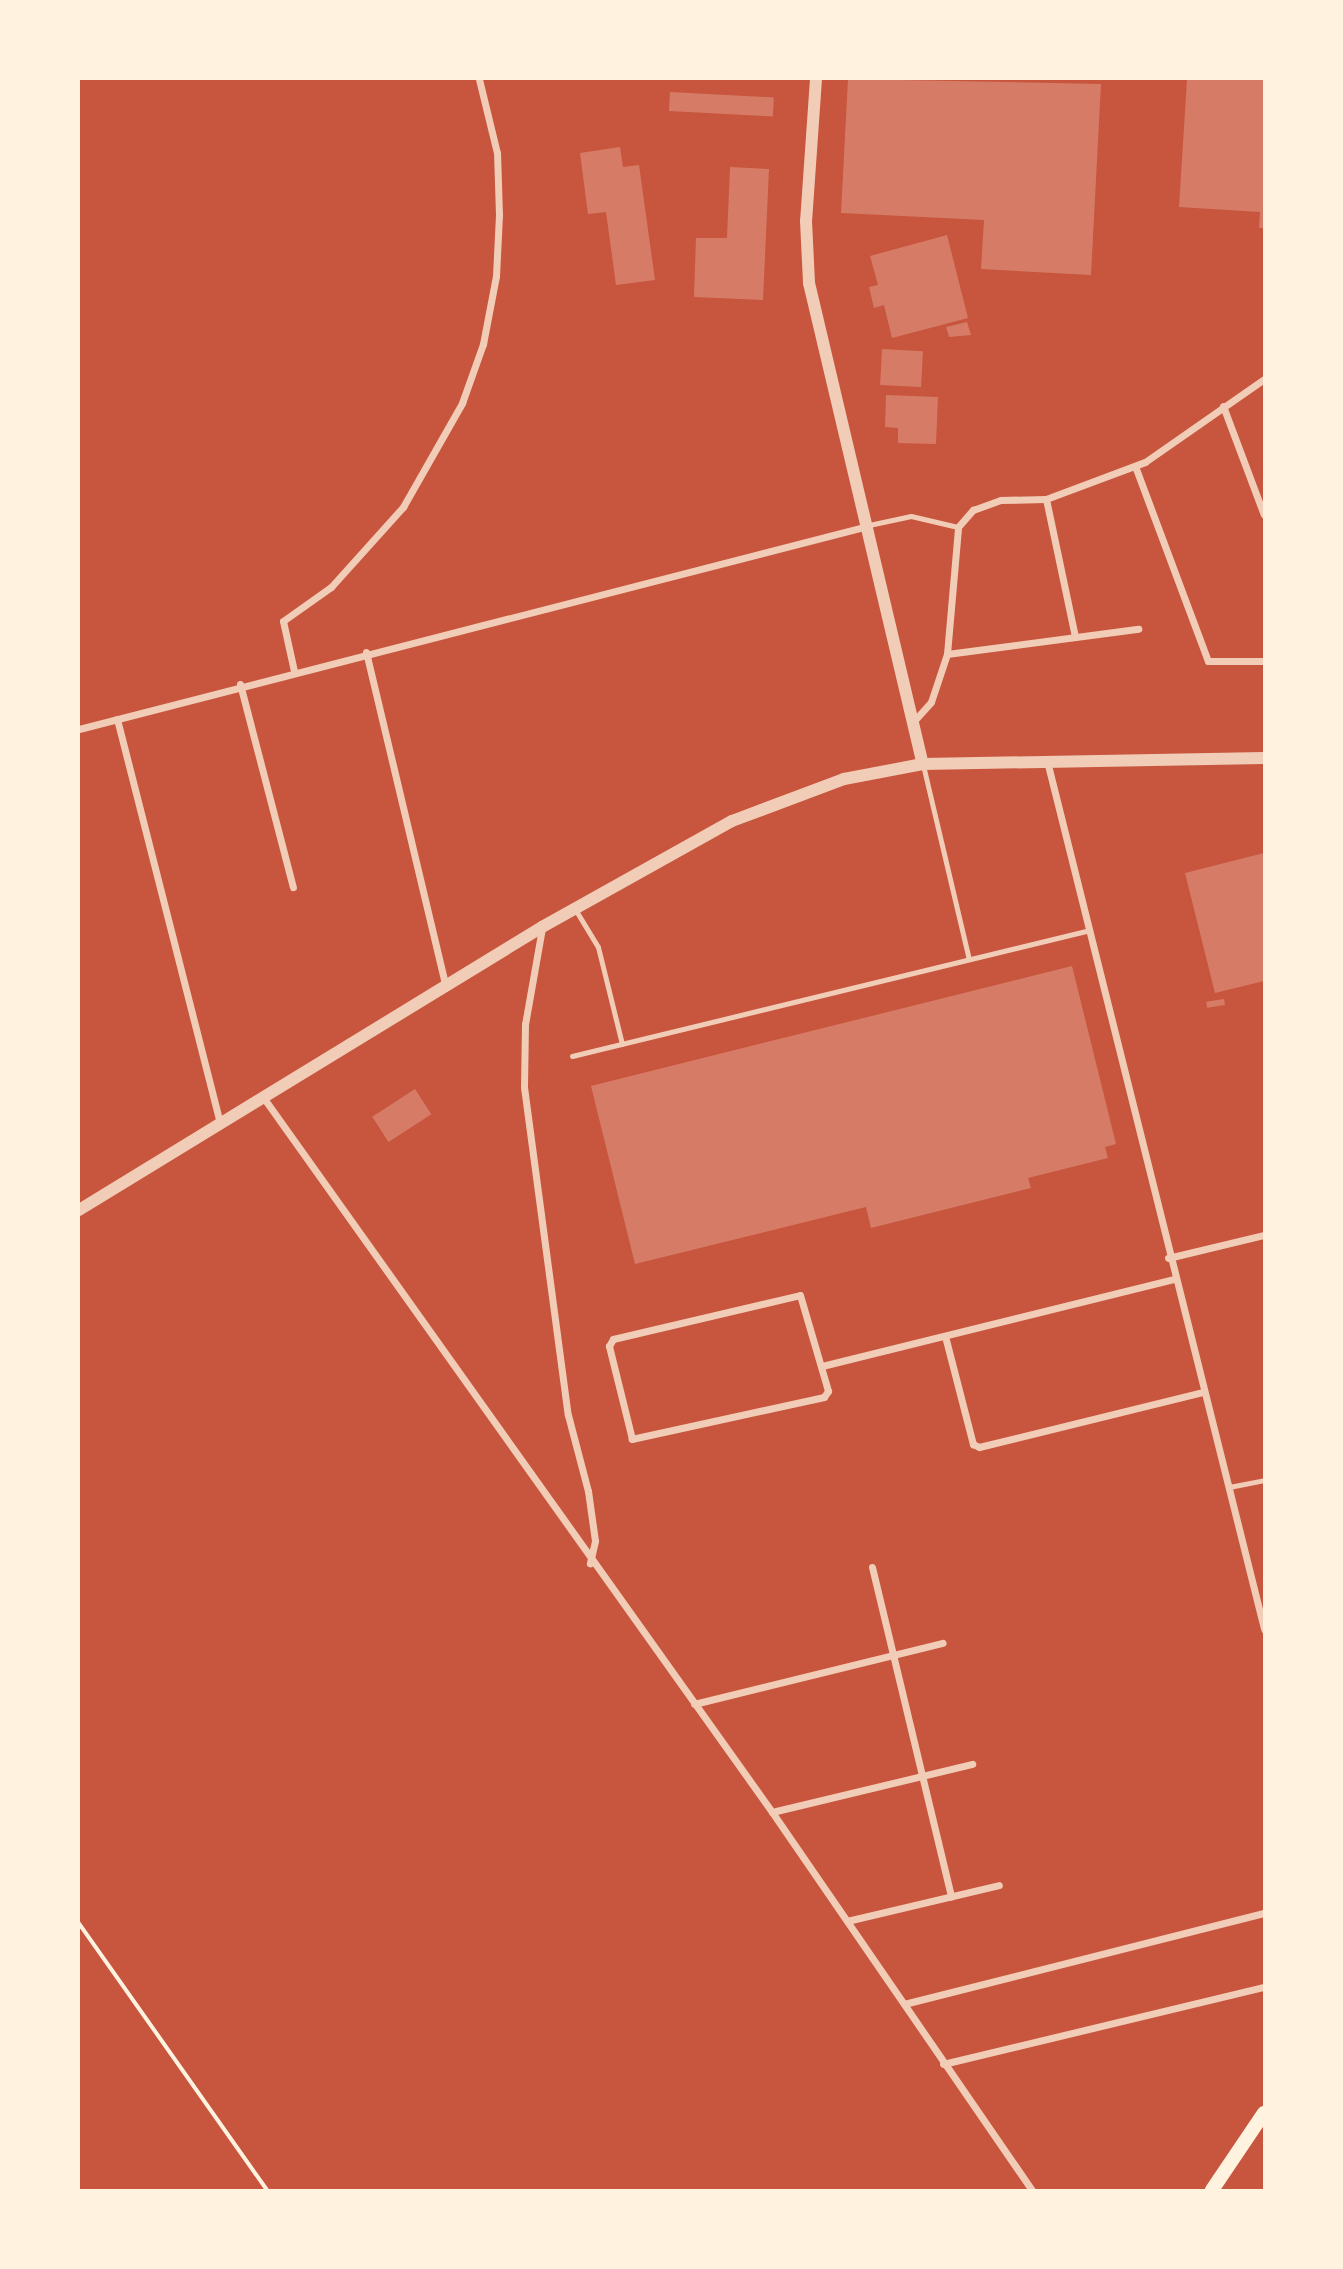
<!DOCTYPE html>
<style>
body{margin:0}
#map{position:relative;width:1343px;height:2269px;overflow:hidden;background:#c8553d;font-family:"Roboto Serif",serif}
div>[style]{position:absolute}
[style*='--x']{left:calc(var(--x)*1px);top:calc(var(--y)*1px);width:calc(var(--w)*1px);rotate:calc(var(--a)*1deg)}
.building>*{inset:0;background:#d67c66;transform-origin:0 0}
.path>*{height:3.5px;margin:-1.75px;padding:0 1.75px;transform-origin:1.75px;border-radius:1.75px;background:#fff3e0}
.service>*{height:5px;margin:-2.5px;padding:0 2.5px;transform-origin:2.5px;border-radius:2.5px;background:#f1ccb7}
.minor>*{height:7px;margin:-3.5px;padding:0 3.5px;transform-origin:3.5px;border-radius:3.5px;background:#f1ccb7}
.tertiary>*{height:12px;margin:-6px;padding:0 6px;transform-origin:6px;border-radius:6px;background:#f1ccb7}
.secondary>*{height:14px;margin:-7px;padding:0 7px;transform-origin:7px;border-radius:7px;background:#fff3e0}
span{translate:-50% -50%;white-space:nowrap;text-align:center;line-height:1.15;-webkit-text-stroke:7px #fff3e0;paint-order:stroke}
.frame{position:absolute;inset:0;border:80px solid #fff3e0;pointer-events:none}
</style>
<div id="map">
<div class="building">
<i style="clip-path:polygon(848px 79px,1101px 84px,1091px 275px,981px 269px,984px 220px,841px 213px)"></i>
<i style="clip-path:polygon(1187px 79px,1264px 79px,1264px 228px,1259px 228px,1260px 212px,1179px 207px)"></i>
<i style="left:670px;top:92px;width:104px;height:19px;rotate:3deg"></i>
<i style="clip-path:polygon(620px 147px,623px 167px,639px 165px,655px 280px,616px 285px,606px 212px,588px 214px,580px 153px)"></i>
<i style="clip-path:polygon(730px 167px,769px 169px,763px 300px,694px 297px,696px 238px,727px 238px)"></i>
<i style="clip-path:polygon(947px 235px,968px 318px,892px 338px,884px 305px,874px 308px,869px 287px,878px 285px,870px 256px)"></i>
<i style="clip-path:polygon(967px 322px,971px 335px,949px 337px,946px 327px)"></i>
<i style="left:882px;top:349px;width:41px;height:36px;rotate:3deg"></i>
<i style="clip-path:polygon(886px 395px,938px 397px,936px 444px,898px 443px,898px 428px,885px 427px)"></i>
<i style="clip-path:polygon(1264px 853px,1264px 981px,1215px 993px,1185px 873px)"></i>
<i style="clip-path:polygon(1072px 966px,1116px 1144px,1105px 1147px,1108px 1158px,1028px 1178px,1031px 1188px,871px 1228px,866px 1207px,635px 1264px,591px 1086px)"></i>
<i style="left:1224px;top:999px;width:6px;height:18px;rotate:81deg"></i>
<i style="left:415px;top:1089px;width:30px;height:51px;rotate:57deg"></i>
</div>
<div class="path">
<i style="--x:79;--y:1923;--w:327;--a:54.8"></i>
</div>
<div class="service">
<i style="--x:869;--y:525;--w:43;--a:-12.1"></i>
<i style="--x:911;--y:516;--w:48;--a:13.2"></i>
<i style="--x:923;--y:765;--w:199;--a:76.7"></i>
<i style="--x:575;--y:909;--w:44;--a:58.8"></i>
<i style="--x:598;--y:947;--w:100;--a:76.1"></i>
<i style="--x:572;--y:1056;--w:529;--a:-13.67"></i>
<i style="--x:1229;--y:1487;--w:36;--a:-11"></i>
</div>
<div class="minor">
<i style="--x:1223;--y:406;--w:116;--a:69.4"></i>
<i style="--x:1135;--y:466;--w:208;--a:69.5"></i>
<i style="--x:1208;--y:661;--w:56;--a:0"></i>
<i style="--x:1046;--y:499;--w:141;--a:78.1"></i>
<i style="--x:366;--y:652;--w:345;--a:76.6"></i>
<i style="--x:947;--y:654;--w:193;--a:-7.5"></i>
<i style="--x:294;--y:671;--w:51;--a:-102.4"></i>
<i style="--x:283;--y:621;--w:59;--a:-35.3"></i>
<i style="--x:331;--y:587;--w:108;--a:-48"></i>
<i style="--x:403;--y:507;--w:120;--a:-60.4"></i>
<i style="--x:462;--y:403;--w:63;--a:-70.4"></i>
<i style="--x:483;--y:344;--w:69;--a:-79.2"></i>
<i style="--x:496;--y:276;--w:61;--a:-87.2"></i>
<i style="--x:499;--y:215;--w:62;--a:-91.8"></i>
<i style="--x:497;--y:153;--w:76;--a:-103.7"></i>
<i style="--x:240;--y:684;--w:210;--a:75.4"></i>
<i style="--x:117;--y:719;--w:417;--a:75.7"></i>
<i style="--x:914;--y:721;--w:25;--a:-48"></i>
<i style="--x:931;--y:702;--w:51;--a:-71.6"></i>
<i style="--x:947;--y:654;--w:127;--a:-85"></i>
<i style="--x:958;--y:527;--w:23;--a:-49"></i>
<i style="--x:973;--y:510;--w:30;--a:-20"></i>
<i style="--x:1001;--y:500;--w:45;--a:-1.3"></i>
<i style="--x:1046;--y:499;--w:106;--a:-20.5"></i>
<i style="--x:1145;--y:462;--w:145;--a:-34.9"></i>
<i style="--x:79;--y:729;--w:811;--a:-14.43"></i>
<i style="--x:1047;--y:761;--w:895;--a:75.96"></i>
<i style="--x:542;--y:928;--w:97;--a:100"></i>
<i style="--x:525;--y:1024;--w:63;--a:90.9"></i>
<i style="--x:524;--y:1087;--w:331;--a:82.4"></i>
<i style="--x:568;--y:1415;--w:79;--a:75.3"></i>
<i style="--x:588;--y:1491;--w:50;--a:82"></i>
<i style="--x:595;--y:1541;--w:23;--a:103"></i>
<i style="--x:263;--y:1097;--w:878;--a:54.55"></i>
<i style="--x:772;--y:1812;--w:459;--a:55.5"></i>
<i style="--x:1168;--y:1258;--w:99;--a:-13.5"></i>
<i style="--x:800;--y:1295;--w:100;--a:73.7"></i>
<i style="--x:828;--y:1391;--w:7;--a:124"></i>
<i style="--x:824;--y:1397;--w:197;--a:167.7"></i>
<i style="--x:632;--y:1439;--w:96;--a:-103.9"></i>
<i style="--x:609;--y:1346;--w:8;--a:-60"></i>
<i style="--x:613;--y:1339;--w:192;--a:-13.2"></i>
<i style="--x:945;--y:1336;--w:112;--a:75.5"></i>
<i style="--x:973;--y:1444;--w:7;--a:27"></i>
<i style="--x:979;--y:1447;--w:231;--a:-13.8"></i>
<i style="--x:822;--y:1366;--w:363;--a:-13.9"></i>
<i style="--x:872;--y:1567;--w:339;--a:76.5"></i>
<i style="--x:694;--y:1704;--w:256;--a:-13.8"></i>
<i style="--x:772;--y:1812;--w:206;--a:-13.5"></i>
<i style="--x:847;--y:1921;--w:156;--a:-13.3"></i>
<i style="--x:904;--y:2004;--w:371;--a:-14.2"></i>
<i style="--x:943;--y:2064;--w:330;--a:-13.5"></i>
</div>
<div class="tertiary">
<i style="--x:816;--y:79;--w:142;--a:94"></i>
<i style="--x:806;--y:221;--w:62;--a:87.2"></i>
<i style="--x:809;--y:283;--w:494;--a:76.7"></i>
<i style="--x:79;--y:1210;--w:543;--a:-31.43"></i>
<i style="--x:542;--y:927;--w:218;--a:-29.2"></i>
<i style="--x:732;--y:821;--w:120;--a:-20.6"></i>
<i style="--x:844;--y:779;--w:80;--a:-10.8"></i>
<i style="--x:923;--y:764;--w:341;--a:-1"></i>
</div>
<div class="secondary">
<i style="--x:1212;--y:2190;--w:93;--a:-56"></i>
</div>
<div class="frame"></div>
</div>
